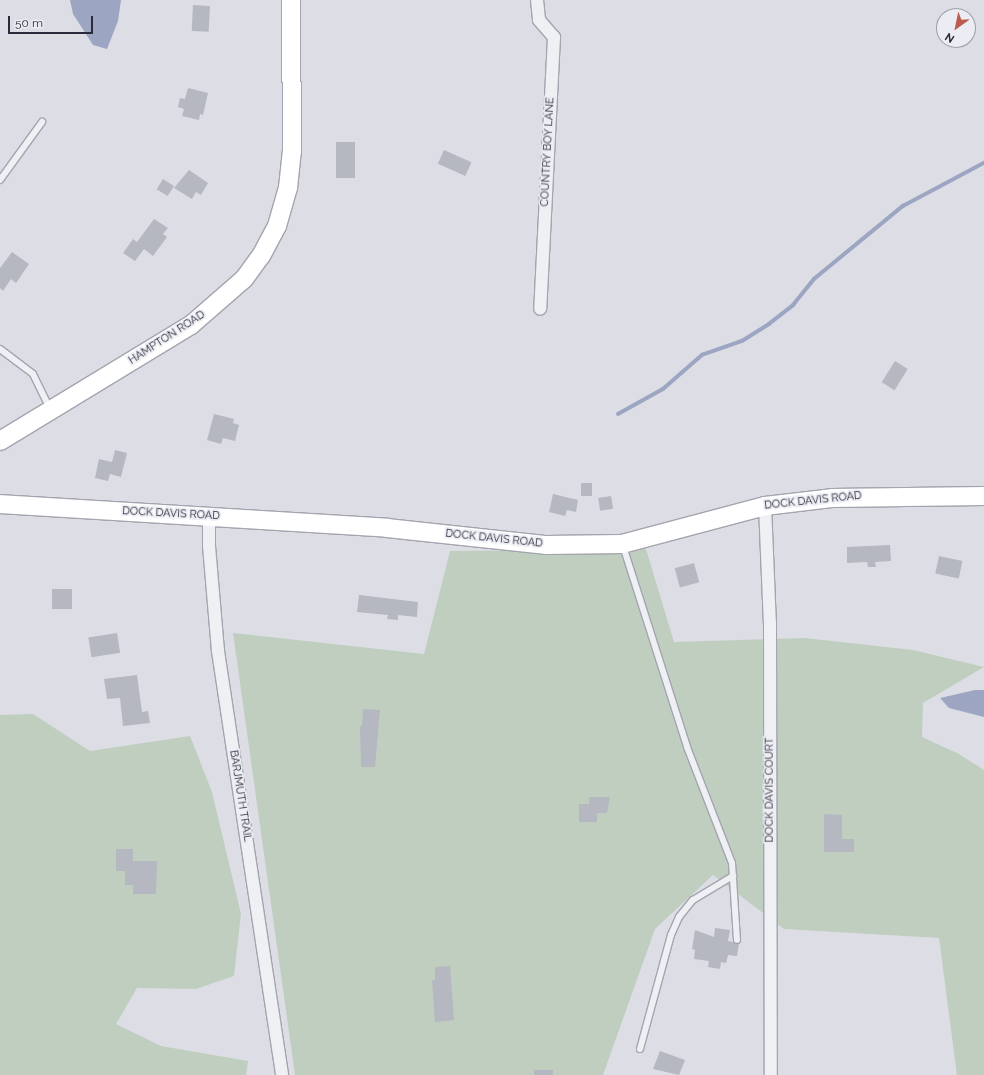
<!DOCTYPE html>
<style>
body{margin:0}
#map{position:relative;width:984px;height:1075px;overflow:hidden;background:#dddee5;font-family:Raleway,sans-serif}
div>[style]{position:absolute}
[style*='--x']{left:calc(var(--x)*1px);top:calc(var(--y)*1px);width:calc(var(--w)*1px);rotate:calc(var(--a)*1deg)}
.green>*{inset:0;background:#c0cec0}
.water>*{inset:0;background:#9ca5c1}
.stream>*{height:3.5px;margin:-1.75px;padding:0 1.75px;transform-origin:1.75px;border-radius:1.75px;background:#9ca5c1}
.building>*{inset:0;background:#b5b7c1;transform-origin:0 0}
.roads{filter:drop-shadow(1px 0 #a3a4ae) drop-shadow(-1px 0 #a3a4ae) drop-shadow(0 1px #a3a4ae) drop-shadow(0 -1px #a3a4ae)}
.lane>*{height:6px;margin:-3px;padding:0 3px;transform-origin:3px;border-radius:3px;background:#eff0f4}
.street>*{height:12px;margin:-6px;padding:0 6px;transform-origin:6px;border-radius:6px;background:#eff0f4}
.secondary>*{height:18px;margin:-9px;padding:0 9px;transform-origin:9px;border-radius:9px;background:#fff}
span{translate:-50% -50%;white-space:nowrap;text-align:center;line-height:1.15;-webkit-text-stroke:3.5px #ecedf3;paint-order:stroke}
.street-label{font-size:11px;color:#292a3a}
.north{position:absolute;left:936px;top:8px;width:40px;height:40px;box-sizing:border-box;background:#ecedf3;border:1px solid #9e9fa9;border-radius:50%;rotate:213deg;font-size:11px;font-weight:700;line-height:16px;text-align:center;color:#292a3a}
.north::after{content:'';display:block;margin:auto;width:14px;height:18px;background:#bc5c50;clip-path:polygon(50% 0,100% 100%,50% 72%,0 100%)}
.scale{position:absolute;left:8px;top:16px;width:85px;height:18px;box-sizing:border-box;border:2px solid #292a3a;border-top:0;padding-left:5px;font-size:12px;line-height:14px;white-space:nowrap;color:#292a3a;-webkit-text-stroke:3px #ecedf3;paint-order:stroke}
</style>
<div id="map">
<div class="green">
<i style="clip-path:polygon(646px 549px,674px 642px,805px 638px,913px 650px,984px 667px,923px 703px,922px 737px,959px 754px,984px 770px,984px 1075px,957px 1075px,939px 938px,784px 929px,713px 875px,655px 929px,603px 1075px,295px 1075px,233px 633px,424px 654px,450px 551px)"></i>
<i style="clip-path:polygon(33px 714px,90px 751px,190px 736px,212px 792px,241px 914px,234px 976px,196px 989px,137px 988px,116px 1024px,161px 1046px,248px 1061px,246px 1075px,0 1075px,0 715px)"></i>
</div>
<div class="water">
<i style="clip-path:polygon(70px 0,121px 0,118px 21px,107px 49px,93px 45px,73px 14px)"></i>
<i style="clip-path:polygon(975px 690px,984px 690px,984px 717px,949px 708px,940px 698px)"></i>
</div>
<div class="stream">
<i style="--x:618;--y:414;--w:51;--a:-29.1"></i>
<i style="--x:663;--y:389;--w:52;--a:-41.1"></i>
<i style="--x:702;--y:355;--w:42;--a:-19.3"></i>
<i style="--x:742;--y:341;--w:32;--a:-32"></i>
<i style="--x:769;--y:324;--w:31;--a:-38"></i>
<i style="--x:793;--y:305;--w:33;--a:-51"></i>
<i style="--x:814;--y:279;--w:115;--a:-39.4"></i>
<i style="--x:903;--y:206;--w:92;--a:-28"></i>
</div>
<div class="building">
<i style="left:193px;top:5px;width:17px;height:26px;rotate:3deg"></i>
<i style="clip-path:polygon(188px 88px,208px 93px,203px 115px,200px 114px,199px 120px,182px 116px,184px 109px,178px 107px,180px 98px,185px 99px)"></i>
<i style="left:355px;top:142px;width:36px;height:19px;rotate:90deg"></i>
<i style="left:444px;top:150px;width:30px;height:15px;rotate:24deg"></i>
<i style="clip-path:polygon(189px 170px,208px 183px,201px 195px,196px 192px,192px 199px,174px 188px)"></i>
<i style="left:163px;top:179px;width:13px;height:12px;rotate:32deg"></i>
<i style="clip-path:polygon(154px 219px,168px 228px,163px 234px,167px 237px,153px 256px,144px 249px,135px 261px,123px 253px,133px 239px,137px 242px)"></i>
<i style="clip-path:polygon(12px 252px,29px 264px,16px 283px,11px 279px,3px 291px,0 288px,0 268px)"></i>
<i style="left:895px;top:361px;width:15px;height:25px;rotate:32deg"></i>
<i style="clip-path:polygon(214px 414px,234px 419px,233px 423px,239px 425px,235px 441px,223px 438px,221px 444px,207px 440px)"></i>
<i style="clip-path:polygon(115px 450px,127px 453px,121px 477px,110px 474px,108px 481px,95px 478px,99px 459px,112px 462px)"></i>
<i style="left:581px;top:483px;width:11px;height:13px"></i>
<i style="clip-path:polygon(553px 494px,578px 500px,576px 512px,567px 510px,565px 516px,549px 512px)"></i>
<i style="left:611px;top:496px;width:13px;height:13px;rotate:81deg"></i>
<i style="clip-path:polygon(890px 545px,891px 561px,875px 562px,876px 567px,868px 567px,867px 562px,847px 563px,847px 547px)"></i>
<i style="left:939px;top:556px;width:24px;height:18px;rotate:12deg"></i>
<i style="left:694px;top:563px;width:20px;height:20px;rotate:75deg"></i>
<i style="left:52px;top:589px;width:20px;height:20px"></i>
<i style="clip-path:polygon(359px 595px,418px 602px,417px 617px,398px 615px,398px 620px,387px 619px,388px 615px,357px 612px)"></i>
<i style="left:117px;top:633px;width:20px;height:29px;rotate:81deg"></i>
<i style="clip-path:polygon(137px 675px,142px 712px,148px 711px,150px 723px,123px 726px,120px 698px,107px 699px,104px 679px)"></i>
<i style="clip-path:polygon(363px 709px,380px 710px,375px 767px,361px 767px,360px 726px,362px 726px)"></i>
<i style="clip-path:polygon(589px 797px,610px 797px,607px 813px,597px 813px,597px 822px,579px 822px,579px 804px,589px 804px)"></i>
<i style="clip-path:polygon(824px 814px,842px 815px,842px 839px,854px 839px,854px 852px,824px 852px)"></i>
<i style="clip-path:polygon(116px 849px,133px 849px,133px 861px,157px 861px,156px 894px,133px 894px,133px 885px,125px 885px,125px 871px,116px 871px)"></i>
<i style="clip-path:polygon(715px 928px,730px 930px,728px 941px,739px 943px,737px 956px,728px 955px,726px 963px,721px 962px,720px 969px,708px 967px,709px 961px,694px 959px,695px 950px,692px 949px,695px 930px,714px 937px)"></i>
<i style="clip-path:polygon(450px 966px,454px 1020px,435px 1022px,432px 980px,435px 980px,435px 967px)"></i>
<i style="clip-path:polygon(660px 1051px,685px 1060px,679px 1075px,653px 1069px)"></i>
<i style="left:534px;top:1070px;width:19px;height:5px"></i>
</div>
<div class="roads">
<div class="lane">
<i style="--x:0;--y:180;--w:72;--a:-54.1"></i>
<i style="--x:0;--y:349;--w:41;--a:37.1"></i>
<i style="--x:33;--y:374;--w:39;--a:64"></i>
<i style="--x:623;--y:546;--w:211;--a:72.3"></i>
<i style="--x:687;--y:747;--w:124;--a:68.8"></i>
<i style="--x:732;--y:863;--w:77;--a:86.3"></i>
<i style="--x:640;--y:1049;--w:118;--a:-74.8"></i>
<i style="--x:671;--y:935;--w:20;--a:-66"></i>
<i style="--x:679;--y:917;--w:22;--a:-51"></i>
<i style="--x:693;--y:900;--w:47;--a:-31"></i>
</div>
<div class="street">
<i style="--x:537;--y:0;--w:20;--a:84"></i>
<i style="--x:539;--y:20;--w:23;--a:49"></i>
<i style="--x:554;--y:37;--w:272;--a:92.9"></i>
<i style="--x:765;--y:506;--w:117;--a:87.6"></i>
<i style="--x:770;--y:623;--w:452;--a:89.9"></i>
<i style="--x:209;--y:516;--w:30;--a:90"></i>
<i style="--x:209;--y:546;--w:105;--a:85.1"></i>
<i style="--x:218;--y:651;--w:429;--a:81.4"></i>
</div>
<div class="secondary">
<i style="--x:0;--y:441;--w:223;--a:-31.3"></i>
<i style="--x:191;--y:325;--w:70;--a:-41"></i>
<i style="--x:244;--y:279;--w:29;--a:-54"></i>
<i style="--x:261;--y:256;--w:34;--a:-62"></i>
<i style="--x:277;--y:226;--w:40;--a:-74"></i>
<i style="--x:288;--y:188;--w:36;--a:-84"></i>
<i style="--x:292;--y:152;--w:152;--a:-90.4"></i>
<i style="--x:0;--y:504;--w:388;--a:3.5"></i>
<i style="--x:387;--y:528;--w:161;--a:6.1"></i>
<i style="--x:547;--y:545;--w:75;--a:-0.8"></i>
<i style="--x:622;--y:544;--w:148;--a:-14.9"></i>
<i style="--x:765;--y:506;--w:67;--a:-6.8"></i>
<i style="--x:832;--y:498;--w:152;--a:-0.8"></i>
</div>
</div>
<div class="street-label">
<span style="left:548px;top:152px;rotate:-87deg">COUNTRY BOY LANE</span>
<span style="left:167px;top:338px;rotate:-33deg">HAMPTON ROAD</span>
<span style="left:813px;top:501px;rotate:-6deg">DOCK DAVIS ROAD</span>
<span style="left:171px;top:514px;rotate:3deg">DOCK DAVIS ROAD</span>
<span style="left:494px;top:539px;rotate:6deg">DOCK DAVIS ROAD</span>
<span style="left:770px;top:790px;rotate:-90deg">DOCK DAVIS COURT</span>
<span style="left:240px;top:796px;rotate:81deg">BARJMUTH TRAIL</span>
</div>
<div class="north">N</div>
<div class="scale">50 m</div>
</div>
